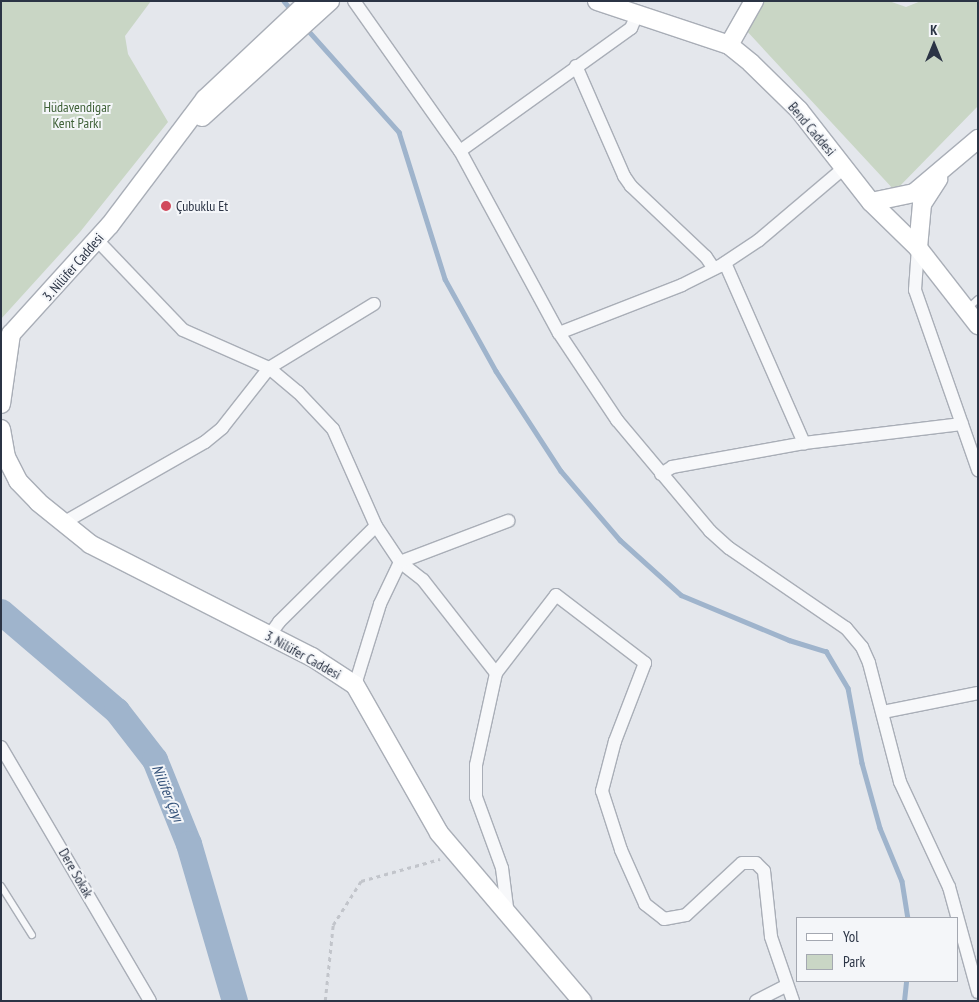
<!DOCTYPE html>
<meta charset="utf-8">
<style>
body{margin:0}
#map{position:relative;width:979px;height:1002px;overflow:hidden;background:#e4e7ec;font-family:"PT Sans Narrow",sans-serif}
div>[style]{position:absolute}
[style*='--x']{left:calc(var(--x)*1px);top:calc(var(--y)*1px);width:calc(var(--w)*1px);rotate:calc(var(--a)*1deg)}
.green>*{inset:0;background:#c9d6c5}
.stream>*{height:4.5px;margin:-2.25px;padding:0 2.25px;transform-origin:2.25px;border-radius:2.25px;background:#9fb4cc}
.river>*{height:26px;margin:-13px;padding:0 13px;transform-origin:13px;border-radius:13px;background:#9fb4cc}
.path>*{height:2.5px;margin-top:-1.25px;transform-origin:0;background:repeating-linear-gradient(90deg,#c2c5cb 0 4px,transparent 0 8px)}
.roads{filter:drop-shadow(1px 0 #a9aeb7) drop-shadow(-1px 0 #a9aeb7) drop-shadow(0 1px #a9aeb7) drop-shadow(0 -1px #a9aeb7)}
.lane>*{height:6px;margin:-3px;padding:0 3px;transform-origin:3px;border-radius:3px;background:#f7f8fa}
.street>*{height:12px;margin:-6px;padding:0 6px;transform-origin:6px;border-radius:6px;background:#f7f8fa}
.secondary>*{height:18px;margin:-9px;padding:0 9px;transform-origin:9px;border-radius:9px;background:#fff}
.dots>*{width:14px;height:14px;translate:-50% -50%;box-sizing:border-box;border:2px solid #f4f6f9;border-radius:50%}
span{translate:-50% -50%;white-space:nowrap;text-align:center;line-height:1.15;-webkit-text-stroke:4px #f4f6f9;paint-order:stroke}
.park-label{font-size:14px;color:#3f6138}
.street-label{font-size:14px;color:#2b3445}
.poi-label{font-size:14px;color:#2b3445}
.left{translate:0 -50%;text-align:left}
.water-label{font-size:15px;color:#34527a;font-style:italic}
.frame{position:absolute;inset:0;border:2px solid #2b3445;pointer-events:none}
.legend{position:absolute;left:796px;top:917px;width:162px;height:65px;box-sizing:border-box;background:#f4f6f9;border:1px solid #a4a8b1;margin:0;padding:6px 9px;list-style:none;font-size:15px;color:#2b3445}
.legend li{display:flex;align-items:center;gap:10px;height:25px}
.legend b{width:25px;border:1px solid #a4a8b1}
.north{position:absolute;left:909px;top:20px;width:50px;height:50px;-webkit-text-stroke:4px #f4f6f9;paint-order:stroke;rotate:0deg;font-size:14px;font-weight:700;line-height:20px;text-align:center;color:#2b3445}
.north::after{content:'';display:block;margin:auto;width:18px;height:22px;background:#2b3445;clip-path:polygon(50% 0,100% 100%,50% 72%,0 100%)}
</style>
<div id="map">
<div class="green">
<i style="clip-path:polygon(1px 1px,151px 1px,125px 36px,128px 54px,168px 122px,80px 232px,1px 319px)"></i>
<i style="clip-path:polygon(761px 1px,889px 1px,906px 7px,921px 1px,978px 1px,978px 106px,895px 191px,744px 28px)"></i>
</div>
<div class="stream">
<i style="--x:284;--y:1;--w:14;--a:51"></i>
<i style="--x:306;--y:28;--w:140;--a:48.2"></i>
<i style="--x:399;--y:132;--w:154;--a:72.6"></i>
<i style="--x:445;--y:279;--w:105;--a:61"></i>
<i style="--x:496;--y:371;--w:119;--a:57"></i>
<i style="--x:561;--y:471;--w:91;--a:49.5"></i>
<i style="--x:620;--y:540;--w:82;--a:42"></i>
<i style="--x:681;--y:595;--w:117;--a:22.6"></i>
<i style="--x:789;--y:640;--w:39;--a:17"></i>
<i style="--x:826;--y:651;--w:43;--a:59.3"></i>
<i style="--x:848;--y:688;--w:76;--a:79.4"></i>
<i style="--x:862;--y:763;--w:67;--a:74.5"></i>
<i style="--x:880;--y:828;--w:57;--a:67.5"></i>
<i style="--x:902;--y:881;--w:37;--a:81"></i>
<i style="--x:904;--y:1001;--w:20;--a:-84"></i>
</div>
<div class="river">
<i style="--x:1;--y:612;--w:153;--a:40.5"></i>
<i style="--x:117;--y:711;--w:62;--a:52.2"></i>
<i style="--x:155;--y:760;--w:91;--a:68"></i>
<i style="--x:189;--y:844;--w:164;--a:73.7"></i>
</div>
<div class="path">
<i style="--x:325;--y:1001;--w:76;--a:-84"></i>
<i style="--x:333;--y:925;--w:52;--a:-57.5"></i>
<i style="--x:361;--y:881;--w:82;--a:-15.6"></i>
</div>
<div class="roads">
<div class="lane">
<i style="--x:967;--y:309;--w:15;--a:-42"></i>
<i style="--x:1;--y:886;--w:58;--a:57.7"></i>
</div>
<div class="street">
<i style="--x:354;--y:1;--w:184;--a:54.8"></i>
<i style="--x:460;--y:151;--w:207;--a:61.5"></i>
<i style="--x:559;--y:333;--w:105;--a:56.3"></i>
<i style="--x:617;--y:420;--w:145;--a:50"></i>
<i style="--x:710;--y:531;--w:25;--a:42"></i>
<i style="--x:729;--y:548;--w:142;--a:34.4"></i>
<i style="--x:846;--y:628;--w:25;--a:50"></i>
<i style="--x:862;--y:647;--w:17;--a:66"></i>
<i style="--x:869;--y:663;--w:123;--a:75.4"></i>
<i style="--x:900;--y:782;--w:116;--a:65"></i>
<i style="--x:949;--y:887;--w:109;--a:74.6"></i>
<i style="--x:576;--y:66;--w:120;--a:66.4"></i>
<i style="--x:624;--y:176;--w:12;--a:55"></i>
<i style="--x:631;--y:186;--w:103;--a:43.4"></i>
<i style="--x:706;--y:257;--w:14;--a:56"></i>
<i style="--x:460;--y:151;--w:211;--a:-35.7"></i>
<i style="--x:631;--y:28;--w:14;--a:-65"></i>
<i style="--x:97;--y:240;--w:124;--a:46.3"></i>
<i style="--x:183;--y:330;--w:94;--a:23.8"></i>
<i style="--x:269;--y:368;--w:38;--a:40"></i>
<i style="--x:298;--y:392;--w:51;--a:46.6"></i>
<i style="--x:333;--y:429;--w:106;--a:66.1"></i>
<i style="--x:376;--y:526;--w:43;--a:56.3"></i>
<i style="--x:400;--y:562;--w:29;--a:38"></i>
<i style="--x:423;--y:580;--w:118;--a:51.9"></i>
<i style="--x:918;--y:248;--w:42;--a:94.1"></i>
<i style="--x:915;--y:290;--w:191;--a:70.7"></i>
<i style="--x:725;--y:263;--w:197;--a:66.3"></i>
<i style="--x:559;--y:333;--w:132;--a:-21.3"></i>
<i style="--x:682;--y:285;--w:42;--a:-26.6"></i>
<i style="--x:720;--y:266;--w:47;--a:-33.7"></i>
<i style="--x:759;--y:240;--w:111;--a:-40.3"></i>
<i style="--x:661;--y:474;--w:13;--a:-32"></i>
<i style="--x:672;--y:467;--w:134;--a:-10.3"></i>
<i style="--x:804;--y:443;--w:159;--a:-6.9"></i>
<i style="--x:63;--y:523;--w:163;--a:-29.7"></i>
<i style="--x:205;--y:442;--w:22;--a:-39"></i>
<i style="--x:222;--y:428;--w:76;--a:-51.9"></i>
<i style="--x:269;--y:368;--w:123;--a:-31.4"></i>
<i style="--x:269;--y:636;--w:17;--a:-54"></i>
<i style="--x:279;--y:622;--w:136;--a:-44.7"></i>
<i style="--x:355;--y:685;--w:85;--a:-72.8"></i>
<i style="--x:380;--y:604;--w:47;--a:-64.5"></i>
<i style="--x:400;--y:562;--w:116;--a:-20.8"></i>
<i style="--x:883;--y:712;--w:97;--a:-11.3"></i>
<i style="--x:1;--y:747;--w:294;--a:59.6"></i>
<i style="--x:508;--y:915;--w:47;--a:-97.3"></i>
<i style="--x:502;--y:868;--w:76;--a:-110.1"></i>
<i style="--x:476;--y:797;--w:32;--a:-90"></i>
<i style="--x:476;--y:765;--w:94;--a:-77.7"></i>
<i style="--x:496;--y:673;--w:98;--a:-52.4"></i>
<i style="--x:556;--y:595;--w:112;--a:37.4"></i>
<i style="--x:645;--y:663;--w:84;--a:111"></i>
<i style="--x:615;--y:741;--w:52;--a:104.6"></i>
<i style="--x:602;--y:791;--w:62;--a:72.1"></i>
<i style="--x:621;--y:850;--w:59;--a:66"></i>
<i style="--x:645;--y:904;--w:24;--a:38"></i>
<i style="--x:664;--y:919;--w:22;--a:-10"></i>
<i style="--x:686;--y:915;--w:76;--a:-42.9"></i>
<i style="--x:742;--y:863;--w:14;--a:0"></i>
<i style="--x:756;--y:863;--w:11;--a:45"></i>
<i style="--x:764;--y:871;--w:66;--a:83.9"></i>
<i style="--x:771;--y:937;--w:68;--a:71"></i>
<i style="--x:756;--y:1001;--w:34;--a:-27"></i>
</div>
<div class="secondary">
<i style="--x:597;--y:1;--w:139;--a:18.4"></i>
<i style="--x:729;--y:45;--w:28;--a:39"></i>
<i style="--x:751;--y:63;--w:67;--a:44.4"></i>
<i style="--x:799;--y:110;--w:117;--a:52"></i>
<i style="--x:871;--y:202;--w:66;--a:44.4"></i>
<i style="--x:918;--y:248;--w:98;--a:52.1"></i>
<i style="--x:729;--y:45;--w:51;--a:-60.4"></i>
<i style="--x:202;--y:117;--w:173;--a:-42.2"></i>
<i style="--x:871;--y:202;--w:44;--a:-11.8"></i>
<i style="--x:914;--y:193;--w:84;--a:-40.2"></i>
<i style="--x:918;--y:248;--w:44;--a:-84.8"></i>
<i style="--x:922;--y:204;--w:30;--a:-57"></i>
<i style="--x:1;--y:404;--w:71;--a:-81.9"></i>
<i style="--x:11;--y:334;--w:147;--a:-47.8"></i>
<i style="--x:110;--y:225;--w:158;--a:-53"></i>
<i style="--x:205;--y:99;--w:143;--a:-43.3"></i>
<i style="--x:1;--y:429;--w:28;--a:80"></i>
<i style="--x:6;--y:457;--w:27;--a:63"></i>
<i style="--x:18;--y:481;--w:29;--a:46"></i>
<i style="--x:38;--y:502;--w:67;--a:38.9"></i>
<i style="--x:90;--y:544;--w:249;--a:27"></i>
<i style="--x:312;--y:657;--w:51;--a:33.1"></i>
<i style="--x:355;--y:685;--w:170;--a:60.4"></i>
<i style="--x:439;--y:833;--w:221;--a:49.6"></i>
</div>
</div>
<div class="dots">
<i style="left:166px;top:206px;background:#d1495b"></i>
</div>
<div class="park-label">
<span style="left:77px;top:115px">Hüdavendigar<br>Kent Parkı</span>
</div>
<div class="street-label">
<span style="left:812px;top:129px;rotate:50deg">Bend Caddesi</span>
<span style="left:73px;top:267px;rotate:-49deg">3. Nilüfer Caddesi</span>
<span style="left:303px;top:655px;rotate:29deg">3. Nilüfer Caddesi</span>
<span style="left:76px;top:873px;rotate:60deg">Dere Sokak</span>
</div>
<div class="poi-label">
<span class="left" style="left:176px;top:206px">Çubuklu Et</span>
</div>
<div class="water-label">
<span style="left:168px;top:793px;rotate:68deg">Nilüfer Çayı</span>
</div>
<div class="frame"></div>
<ul class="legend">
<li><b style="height:6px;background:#fff"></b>Yol</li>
<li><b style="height:14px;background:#c9d6c5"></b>Park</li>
</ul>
<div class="north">K</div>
</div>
